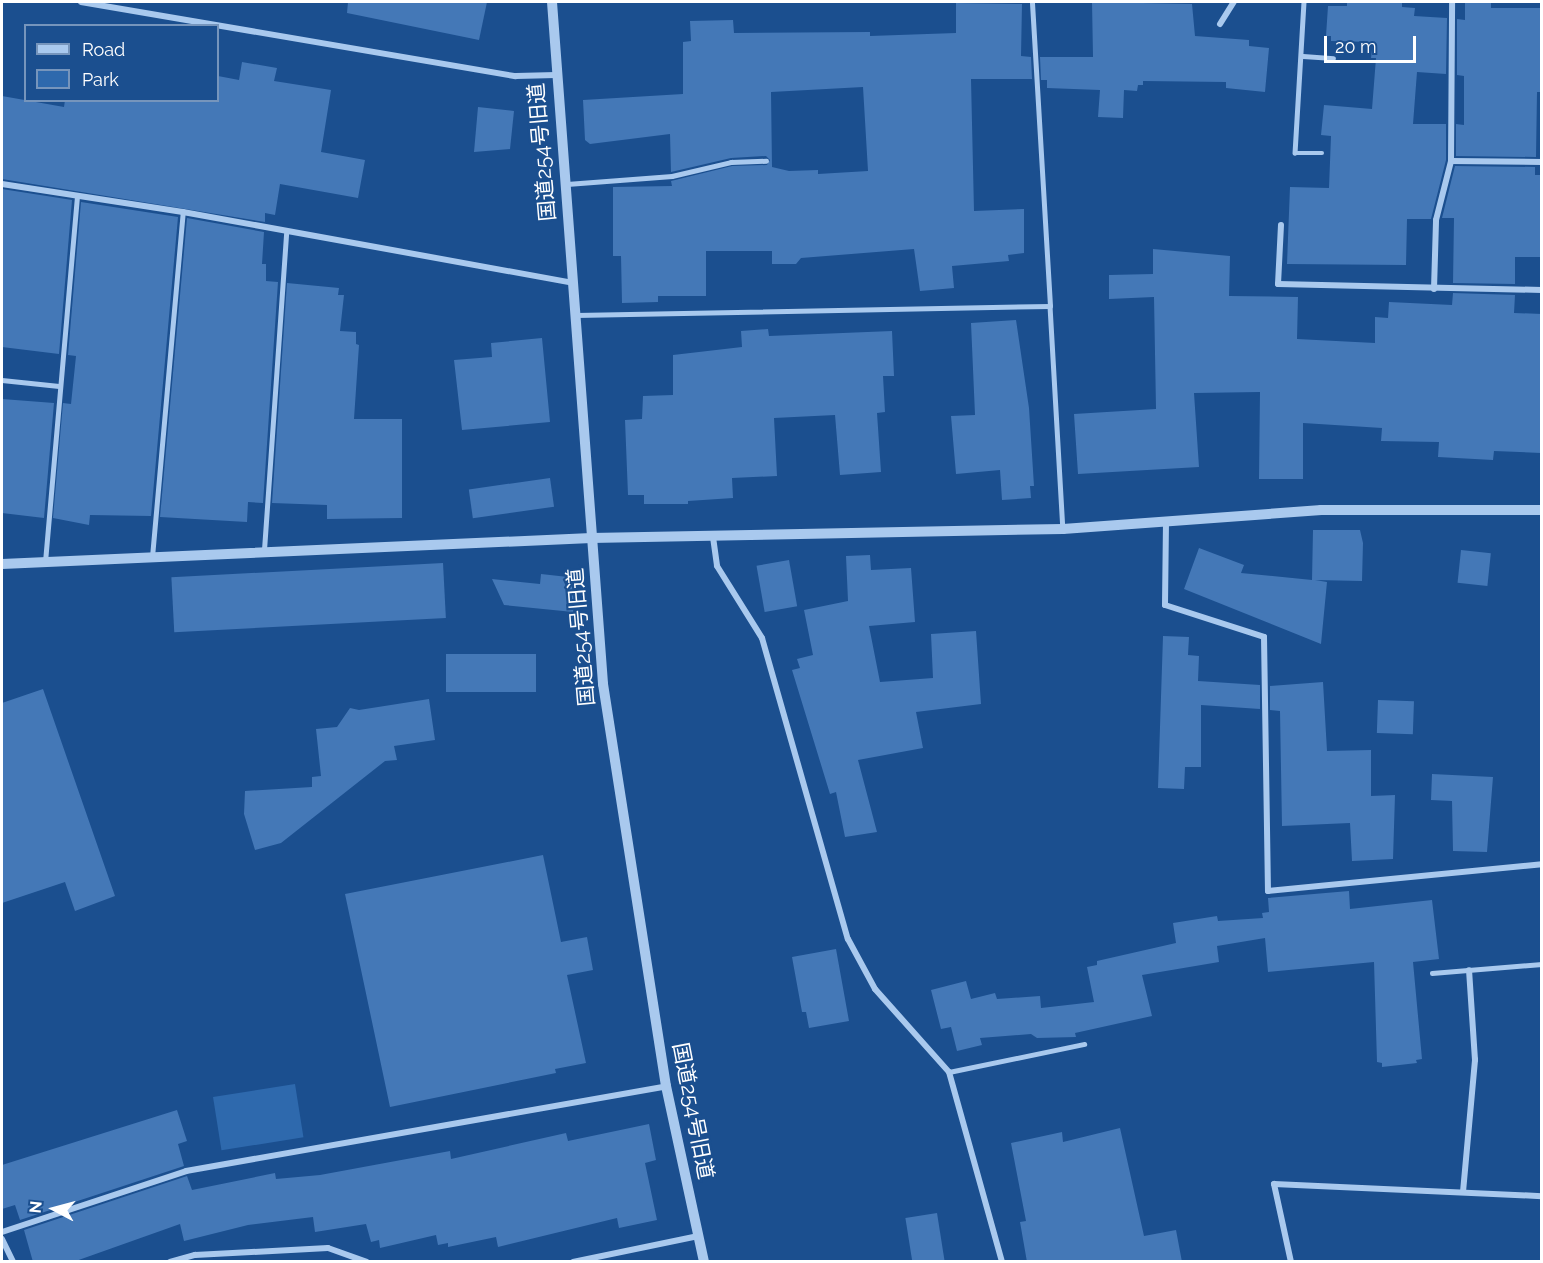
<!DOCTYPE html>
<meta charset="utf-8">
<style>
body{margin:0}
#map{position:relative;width:1543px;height:1263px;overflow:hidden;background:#1b4f8f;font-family:Raleway,"Noto Sans JP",sans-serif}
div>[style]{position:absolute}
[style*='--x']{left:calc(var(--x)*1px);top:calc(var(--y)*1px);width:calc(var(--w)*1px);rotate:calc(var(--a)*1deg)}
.green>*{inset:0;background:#2e69ad;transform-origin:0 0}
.building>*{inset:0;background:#4478b7;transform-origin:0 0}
.service>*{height:4.5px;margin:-2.25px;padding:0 2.25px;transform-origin:2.25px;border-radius:2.25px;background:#a9c9ee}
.minor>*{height:6px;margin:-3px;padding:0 3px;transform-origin:3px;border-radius:3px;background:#a9c9ee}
.tertiary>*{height:10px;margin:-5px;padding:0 5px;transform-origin:5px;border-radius:5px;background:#a9c9ee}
span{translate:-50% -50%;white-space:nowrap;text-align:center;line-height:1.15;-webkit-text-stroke:4.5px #1b4f8f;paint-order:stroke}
.street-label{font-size:21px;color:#fff}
.frame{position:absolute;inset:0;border:3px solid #fff;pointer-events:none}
.legend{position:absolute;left:24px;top:24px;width:195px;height:78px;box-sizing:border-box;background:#1b4f8f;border:2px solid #7695bc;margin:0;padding:8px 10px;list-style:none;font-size:18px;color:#fff}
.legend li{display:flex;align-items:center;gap:12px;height:30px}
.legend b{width:30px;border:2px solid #7695bc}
.north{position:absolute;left:24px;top:1179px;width:60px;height:60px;-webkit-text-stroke:4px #1b4f8f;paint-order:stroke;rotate:276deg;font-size:16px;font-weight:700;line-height:24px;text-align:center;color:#fff}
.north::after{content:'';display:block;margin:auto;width:21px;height:27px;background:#fff;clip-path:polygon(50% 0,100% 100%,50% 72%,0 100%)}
.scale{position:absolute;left:1324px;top:36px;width:92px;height:27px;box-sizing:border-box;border:3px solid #fff;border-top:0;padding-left:8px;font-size:18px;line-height:21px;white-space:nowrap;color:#fff;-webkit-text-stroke:4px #1b4f8f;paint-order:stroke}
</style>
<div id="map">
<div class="green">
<i style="left:295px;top:1084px;width:54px;height:83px;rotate:81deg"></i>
</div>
<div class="building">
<i style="clip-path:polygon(348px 2px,487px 2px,479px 40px,347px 13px)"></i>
<i style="clip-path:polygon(1092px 2px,1192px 4px,1195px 36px,1249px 40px,1249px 46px,1269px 48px,1265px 92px,1226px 88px,1226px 82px,1143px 81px,1143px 85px,1138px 85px,1137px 91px,1124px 90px,1123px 118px,1098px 117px,1100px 90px,1047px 88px,1047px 80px,1041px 80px,1040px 57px,1093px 57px)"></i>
<i style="clip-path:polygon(1347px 2px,1402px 3px,1402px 7px,1415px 8px,1414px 16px,1447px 18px,1446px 74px,1417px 72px,1413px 124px,1446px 124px,1446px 160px,1431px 219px,1407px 219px,1406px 265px,1287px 264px,1290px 187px,1329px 188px,1331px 136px,1321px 135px,1324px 105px,1372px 109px,1376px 58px,1371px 58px,1373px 42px,1331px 41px,1331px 36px,1326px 36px,1328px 6px,1347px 6px)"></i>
<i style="clip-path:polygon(1465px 2px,1491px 3px,1491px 8px,1542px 8px,1542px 92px,1537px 92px,1536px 157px,1456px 156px,1456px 124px,1464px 125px,1464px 76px,1457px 75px,1457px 19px,1465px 20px)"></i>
<i style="clip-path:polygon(evenodd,956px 3px,1022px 4px,1021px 56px,1031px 57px,1032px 79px,971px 79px,974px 211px,1024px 209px,1024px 253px,1008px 255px,1009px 261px,952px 266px,954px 288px,920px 291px,914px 249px,801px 258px,796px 264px,772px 264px,772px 251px,706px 251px,706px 296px,658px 296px,658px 302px,622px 303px,621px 256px,613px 256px,613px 187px,672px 186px,671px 181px,732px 166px,767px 165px,770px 160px,766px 156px,731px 158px,671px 172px,670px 134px,590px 144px,585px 140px,583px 100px,683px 94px,683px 42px,691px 41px,690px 21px,733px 20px,734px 33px,870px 32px,870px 36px,956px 33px,956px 3px,863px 87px,868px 171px,818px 174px,818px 170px,789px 171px,772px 167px,771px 92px,863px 87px)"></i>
<i style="clip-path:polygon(242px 62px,277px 68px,274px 81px,331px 90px,321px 152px,365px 160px,358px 198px,280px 184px,275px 215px,265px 213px,265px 222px,2px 179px,2px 96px,64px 107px,65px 100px,218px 100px,218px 76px,239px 80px)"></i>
<i style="clip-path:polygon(478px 107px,514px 111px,510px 149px,474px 152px)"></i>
<i style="clip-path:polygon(1455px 166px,1535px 167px,1535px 175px,1542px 175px,1542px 257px,1515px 257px,1515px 284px,1453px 283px,1454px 218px,1442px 218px)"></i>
<i style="clip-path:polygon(2px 189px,72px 200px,59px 354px,2px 347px)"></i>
<i style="clip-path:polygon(81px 202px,178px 217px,151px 516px,90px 515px,89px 525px,53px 518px,63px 403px,71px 404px,76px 356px,68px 355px)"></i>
<i style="clip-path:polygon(187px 218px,264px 232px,262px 264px,266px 264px,266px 281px,278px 282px,263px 503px,248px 502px,247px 522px,160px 517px)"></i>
<i style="clip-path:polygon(1153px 249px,1230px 256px,1229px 296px,1298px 297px,1297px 339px,1375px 343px,1375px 317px,1388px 318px,1389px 302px,1452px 305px,1453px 293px,1515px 295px,1514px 313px,1542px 314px,1541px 453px,1494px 451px,1493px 460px,1438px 457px,1439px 442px,1381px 441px,1382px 428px,1303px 423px,1303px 479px,1259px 479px,1260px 392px,1194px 393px,1199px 467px,1078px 474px,1074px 414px,1156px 409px,1154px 297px,1109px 299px,1109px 275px,1153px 274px)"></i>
<i style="clip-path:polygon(287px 283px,339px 288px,338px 295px,344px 295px,340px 331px,356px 332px,356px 344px,359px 345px,354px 419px,402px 419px,402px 518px,327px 519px,327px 505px,272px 503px)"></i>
<i style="clip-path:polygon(1016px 320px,1029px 408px,1034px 486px,1030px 486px,1031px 498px,1002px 500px,1000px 470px,956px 474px,951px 416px,975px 415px,971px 323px)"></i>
<i style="clip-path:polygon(768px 329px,769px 336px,892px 331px,894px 376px,883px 376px,885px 412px,877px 413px,881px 472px,840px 475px,835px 415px,774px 418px,777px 476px,732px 478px,733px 498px,688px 501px,688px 504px,644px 504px,644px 495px,628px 495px,625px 420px,642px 419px,643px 396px,673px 395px,673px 355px,742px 347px,741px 331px)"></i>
<i style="clip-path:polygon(542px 338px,550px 422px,462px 430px,454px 360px,492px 357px,491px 343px)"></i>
<i style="clip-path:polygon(2px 399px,54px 403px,44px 518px,2px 513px)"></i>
<i style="left:550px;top:478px;width:29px;height:82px;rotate:82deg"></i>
<i style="clip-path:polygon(1313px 530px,1360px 530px,1363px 543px,1362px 581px,1315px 580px,1327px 582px,1321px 644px,1184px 589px,1199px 548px,1244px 565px,1241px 573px,1312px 580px)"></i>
<i style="left:1461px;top:550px;width:30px;height:33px;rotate:6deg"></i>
<i style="clip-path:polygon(870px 555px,871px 570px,911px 568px,915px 622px,869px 626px,880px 682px,933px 678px,931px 634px,976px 631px,981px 704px,916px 712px,923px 748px,858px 760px,877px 832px,845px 837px,836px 792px,830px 794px,792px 670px,800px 668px,797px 659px,813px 655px,804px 610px,848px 601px,846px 556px)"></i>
<i style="left:789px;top:560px;width:47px;height:33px;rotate:80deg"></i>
<i style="left:443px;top:563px;width:55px;height:272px;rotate:87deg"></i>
<i style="clip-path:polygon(541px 574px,577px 578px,573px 612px,504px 605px,492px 579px,540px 584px)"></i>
<i style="clip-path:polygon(1163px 636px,1189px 637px,1188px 655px,1199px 656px,1198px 681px,1260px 685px,1260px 709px,1201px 705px,1201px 767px,1185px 767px,1184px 789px,1158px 788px)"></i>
<i style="left:446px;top:654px;width:90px;height:38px"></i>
<i style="clip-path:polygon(1323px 682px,1327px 751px,1371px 750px,1371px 796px,1395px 795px,1393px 859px,1352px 861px,1350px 823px,1282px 826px,1280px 711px,1270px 710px,1270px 686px)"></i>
<i style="clip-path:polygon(43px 689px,115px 896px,75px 911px,65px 882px,2px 903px,2px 703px)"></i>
<i style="clip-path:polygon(429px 699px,435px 740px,394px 746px,397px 760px,385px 761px,281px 843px,255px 850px,244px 814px,245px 791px,312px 787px,312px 777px,321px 776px,316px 729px,337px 727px,350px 708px,359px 710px)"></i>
<i style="left:1378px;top:700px;width:36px;height:33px;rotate:2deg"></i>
<i style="clip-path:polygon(1432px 774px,1493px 777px,1487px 852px,1453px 851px,1452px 801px,1431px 800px)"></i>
<i style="clip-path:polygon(543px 855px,561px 942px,587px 937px,593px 970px,567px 975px,586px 1063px,555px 1069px,556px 1073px,390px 1107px,345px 894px)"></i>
<i style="clip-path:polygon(1349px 891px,1350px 909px,1432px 900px,1439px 959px,1413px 962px,1422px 1059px,1416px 1060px,1417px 1063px,1382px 1067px,1382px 1063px,1377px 1062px,1374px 962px,1268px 972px,1265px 938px,1217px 946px,1219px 962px,1142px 975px,1152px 1016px,1075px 1033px,1076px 1037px,1037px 1038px,1031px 1034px,980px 1038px,982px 1045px,957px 1051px,951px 1027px,941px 1029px,931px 990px,966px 981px,971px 999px,995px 993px,997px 999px,1040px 996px,1041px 1008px,1094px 1002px,1087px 967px,1097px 965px,1097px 961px,1176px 943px,1173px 923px,1217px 916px,1218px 921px,1263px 918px,1262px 913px,1269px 912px,1268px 898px)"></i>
<i style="clip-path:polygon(836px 949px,849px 1021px,809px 1028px,806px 1012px,802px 1012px,792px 957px)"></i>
<i style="clip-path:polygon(177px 1110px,187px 1141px,178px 1144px,184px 1166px,20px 1220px,15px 1205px,2px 1209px,2px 1165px)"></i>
<i style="clip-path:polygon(649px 1124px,656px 1160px,645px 1163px,657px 1220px,619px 1228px,617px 1218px,498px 1247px,496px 1237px,448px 1247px,448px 1243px,438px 1245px,436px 1235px,380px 1248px,379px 1240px,371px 1242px,366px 1224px,315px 1232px,313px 1217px,248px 1225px,184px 1241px,180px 1224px,73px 1262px,33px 1262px,24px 1230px,187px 1176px,192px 1190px,275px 1173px,276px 1179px,320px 1175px,450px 1151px,451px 1159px,566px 1133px,568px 1141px)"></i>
<i style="clip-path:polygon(1120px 1128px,1144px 1236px,1176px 1230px,1182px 1262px,1027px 1262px,1020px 1222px,1026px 1221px,1011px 1143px,1062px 1132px,1063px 1142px)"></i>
<i style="left:937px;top:1213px;width:50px;height:32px;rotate:81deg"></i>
</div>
<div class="service">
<i style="--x:1304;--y:2;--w:151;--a:93.4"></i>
<i style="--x:1295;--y:153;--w:27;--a:0"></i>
<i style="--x:1303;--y:56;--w:30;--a:4"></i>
<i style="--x:567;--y:184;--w:105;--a:-4.4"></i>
<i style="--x:672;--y:176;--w:61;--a:-13.3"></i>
<i style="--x:731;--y:162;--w:35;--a:-2"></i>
<i style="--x:1050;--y:306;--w:223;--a:86.7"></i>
<i style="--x:576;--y:315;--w:474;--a:-1.1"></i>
<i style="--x:1050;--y:306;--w:305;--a:-93.4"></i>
<i style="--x:2;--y:380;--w:57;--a:6"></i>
<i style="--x:264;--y:550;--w:319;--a:-86"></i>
<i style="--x:152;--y:557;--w:346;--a:-84.9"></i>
<i style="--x:45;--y:562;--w:366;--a:-85"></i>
<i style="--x:1432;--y:973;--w:110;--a:-4.7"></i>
<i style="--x:949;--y:1072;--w:138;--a:-11.7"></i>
</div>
<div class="minor">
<i style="--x:81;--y:2;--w:441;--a:9.7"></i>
<i style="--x:516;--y:76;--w:40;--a:-1.4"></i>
<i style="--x:1220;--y:24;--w:26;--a:-58"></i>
<i style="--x:1451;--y:161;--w:91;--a:0.6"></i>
<i style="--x:2;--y:184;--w:183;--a:8.8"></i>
<i style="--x:183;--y:212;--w:395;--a:10.3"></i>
<i style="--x:1281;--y:225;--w:59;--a:92.9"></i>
<i style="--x:1278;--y:284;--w:264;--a:1.3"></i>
<i style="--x:1434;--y:289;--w:69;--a:-88.3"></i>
<i style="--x:1436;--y:220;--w:61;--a:-75.7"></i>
<i style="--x:1451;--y:161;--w:159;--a:-89.6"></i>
<i style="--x:1166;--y:522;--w:83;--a:90.7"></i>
<i style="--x:1165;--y:605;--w:104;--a:17.9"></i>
<i style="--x:1264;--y:637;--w:254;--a:89.1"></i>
<i style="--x:1268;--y:891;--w:275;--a:-5.6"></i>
<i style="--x:713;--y:537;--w:29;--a:82"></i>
<i style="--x:717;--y:566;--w:85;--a:58"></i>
<i style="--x:762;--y:638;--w:313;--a:74.1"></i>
<i style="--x:848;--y:939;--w:57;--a:61.6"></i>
<i style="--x:875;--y:989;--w:111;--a:48.3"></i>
<i style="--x:949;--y:1072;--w:197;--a:74.4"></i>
<i style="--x:1463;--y:1192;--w:133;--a:-84.8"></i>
<i style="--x:1475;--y:1060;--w:90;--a:-93.8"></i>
<i style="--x:2;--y:1232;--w:194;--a:-18.3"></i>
<i style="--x:186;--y:1171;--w:487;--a:-10"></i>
<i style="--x:2;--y:1239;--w:25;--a:64"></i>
<i style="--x:170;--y:1262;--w:26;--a:-16"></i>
<i style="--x:195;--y:1255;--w:133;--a:-3"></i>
<i style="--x:328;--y:1248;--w:41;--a:19.7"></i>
<i style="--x:573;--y:1262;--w:128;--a:-11.7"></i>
<i style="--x:1291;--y:1262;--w:80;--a:-102.3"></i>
<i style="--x:1274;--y:1184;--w:268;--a:2.6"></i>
</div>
<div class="tertiary">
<i style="--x:552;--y:2;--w:684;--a:85.72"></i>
<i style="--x:603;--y:684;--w:407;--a:81.1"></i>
<i style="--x:666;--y:1086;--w:180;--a:77.8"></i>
<i style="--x:2;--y:564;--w:590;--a:-2.53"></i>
<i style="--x:591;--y:538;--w:472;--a:-1.1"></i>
<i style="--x:1063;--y:529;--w:259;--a:-4.2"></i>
<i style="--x:1321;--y:510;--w:221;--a:0"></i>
</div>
<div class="street-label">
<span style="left:542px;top:152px;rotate:-95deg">国道254号旧道</span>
<span style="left:581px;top:637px;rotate:-95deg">国道254号旧道</span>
<span style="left:693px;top:1111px;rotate:79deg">国道254号旧道</span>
</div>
<div class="frame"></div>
<ul class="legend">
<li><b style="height:8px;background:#a9c9ee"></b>Road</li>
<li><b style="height:16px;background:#2e69ad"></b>Park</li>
</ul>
<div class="north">N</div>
<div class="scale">20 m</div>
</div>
